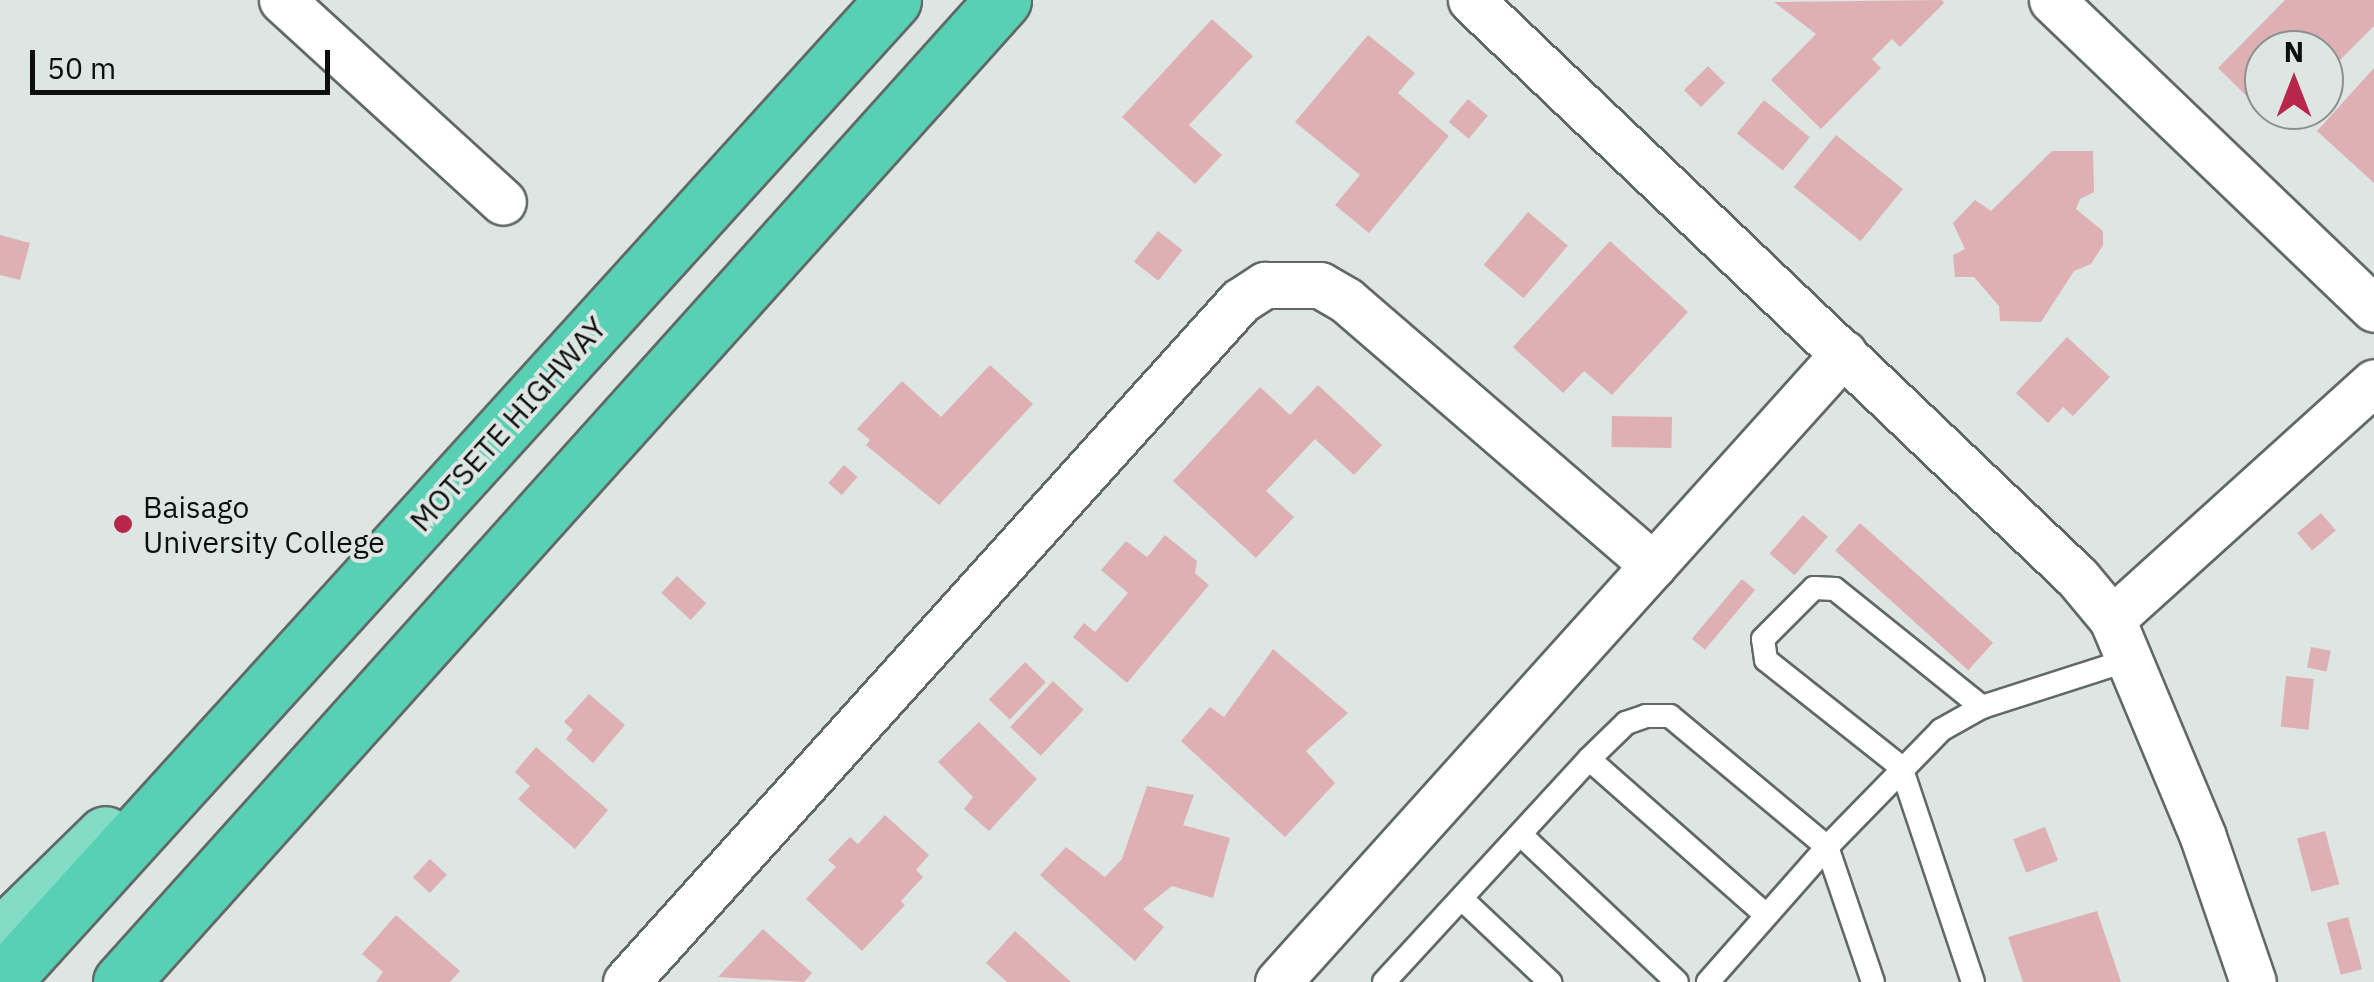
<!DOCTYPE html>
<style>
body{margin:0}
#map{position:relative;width:2374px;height:982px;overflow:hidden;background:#dde6e2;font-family:"IBM Plex Sans",sans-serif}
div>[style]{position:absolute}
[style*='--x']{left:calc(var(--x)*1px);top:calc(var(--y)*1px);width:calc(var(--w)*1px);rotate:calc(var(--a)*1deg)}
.building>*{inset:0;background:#dfb0b3;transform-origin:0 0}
.roads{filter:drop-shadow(2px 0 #616966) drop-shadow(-2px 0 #616966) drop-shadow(0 2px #616966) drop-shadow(0 -2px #616966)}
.service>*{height:22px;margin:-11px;padding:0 11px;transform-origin:11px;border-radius:11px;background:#fff}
.minor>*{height:45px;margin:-22.5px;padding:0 22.5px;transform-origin:22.5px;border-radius:22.5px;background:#fff}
.primary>*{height:55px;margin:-27.5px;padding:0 27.5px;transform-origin:27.5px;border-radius:27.5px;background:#82dcc6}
.trunk>*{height:55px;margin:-27.5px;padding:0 27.5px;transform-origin:27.5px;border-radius:27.5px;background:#58d0b3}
.dots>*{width:28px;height:28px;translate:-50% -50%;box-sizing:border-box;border:5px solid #dde6e2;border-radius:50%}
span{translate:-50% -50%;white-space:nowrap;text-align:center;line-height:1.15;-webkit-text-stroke:8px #dde6e2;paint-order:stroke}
.street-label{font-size:30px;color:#0d0f0e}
.poi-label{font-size:30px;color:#0d0f0e}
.left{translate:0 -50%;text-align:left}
.north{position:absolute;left:2244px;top:30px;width:100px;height:100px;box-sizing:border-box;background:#dde6e2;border:2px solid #8a908d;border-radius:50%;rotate:0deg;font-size:28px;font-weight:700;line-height:40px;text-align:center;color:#0d0f0e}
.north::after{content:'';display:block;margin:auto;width:35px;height:45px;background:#b82749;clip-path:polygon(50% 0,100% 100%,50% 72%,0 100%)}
.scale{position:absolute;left:30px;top:50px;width:300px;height:45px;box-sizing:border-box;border:5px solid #0d0f0e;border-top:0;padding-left:12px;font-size:30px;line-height:35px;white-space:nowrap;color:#0d0f0e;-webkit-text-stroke:8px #dde6e2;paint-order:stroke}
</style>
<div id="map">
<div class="building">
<i style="clip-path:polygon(2285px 0,2374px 0,2374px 26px,2324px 76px,2324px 50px,2264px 50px,2264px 110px,2290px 110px,2276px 125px,2218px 68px)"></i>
<i style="clip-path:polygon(1774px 2px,1942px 0,1944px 3px,1900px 47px,1892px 39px,1872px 59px,1881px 68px,1821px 129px,1771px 80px,1816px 34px)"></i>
<i style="clip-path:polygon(1212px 19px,1253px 56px,1189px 125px,1222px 155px,1195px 184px,1122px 117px)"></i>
<i style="clip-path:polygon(1368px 35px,1415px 73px,1398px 93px,1449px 136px,1369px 233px,1335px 205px,1360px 175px,1295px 122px)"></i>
<i style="left:1708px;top:66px;width:24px;height:34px;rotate:45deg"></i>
<i style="clip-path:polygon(2374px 68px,2374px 183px,2317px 131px)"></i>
<i style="left:1468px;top:99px;width:26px;height:30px;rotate:40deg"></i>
<i style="left:1764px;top:100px;width:59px;height:43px;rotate:39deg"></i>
<i style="left:1836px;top:135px;width:86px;height:67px;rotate:39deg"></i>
<i style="clip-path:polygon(2052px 151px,2093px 151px,2094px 192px,2080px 199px,2076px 209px,2103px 231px,2103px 245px,2091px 264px,2074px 271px,2041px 322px,2000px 321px,1999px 306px,1974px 277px,1955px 277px,1953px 255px,1965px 249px,1953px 223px,1975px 200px,1991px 211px)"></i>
<i style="left:1528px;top:212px;width:52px;height:69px;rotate:40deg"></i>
<i style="left:1158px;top:231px;width:31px;height:39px;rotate:38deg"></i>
<i style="clip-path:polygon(0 235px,30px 243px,20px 280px,0 275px)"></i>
<i style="clip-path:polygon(1610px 241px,1688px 312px,1612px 395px,1584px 371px,1563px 393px,1513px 347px)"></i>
<i style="clip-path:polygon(2067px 337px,2110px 377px,2073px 416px,2063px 407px,2048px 423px,2016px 393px)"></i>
<i style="clip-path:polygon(990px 365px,1033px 404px,939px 505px,866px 445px,870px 440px,857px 429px,902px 381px,941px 417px)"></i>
<i style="clip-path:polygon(1318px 385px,1382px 445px,1354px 475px,1315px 439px,1266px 491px,1294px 517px,1256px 558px,1173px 481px,1260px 387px,1290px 415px)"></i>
<i style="left:1612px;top:416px;width:60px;height:31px;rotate:1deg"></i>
<i style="left:844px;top:465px;width:18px;height:24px;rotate:41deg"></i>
<i style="left:2321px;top:513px;width:23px;height:31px;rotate:50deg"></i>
<i style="left:1803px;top:515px;width:33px;height:51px;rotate:41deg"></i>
<i style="left:1860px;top:523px;width:179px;height:37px;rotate:42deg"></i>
<i style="clip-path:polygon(1165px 535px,1197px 561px,1195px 573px,1209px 585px,1127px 683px,1073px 637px,1084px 623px,1095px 632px,1128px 593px,1101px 570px,1126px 541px,1147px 557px)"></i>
<i style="left:677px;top:576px;width:40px;height:23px;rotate:43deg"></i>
<i style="left:1742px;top:579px;width:17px;height:78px;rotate:40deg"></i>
<i style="left:2311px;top:647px;width:20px;height:21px;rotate:11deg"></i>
<i style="clip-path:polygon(1273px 649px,1348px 713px,1306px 751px,1335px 783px,1285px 837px,1181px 741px,1210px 707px,1224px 717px)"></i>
<i style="left:1025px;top:662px;width:29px;height:52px;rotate:44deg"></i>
<i style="left:2286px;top:676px;width:28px;height:51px;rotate:6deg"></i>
<i style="left:1053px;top:681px;width:42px;height:63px;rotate:43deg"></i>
<i style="clip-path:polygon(589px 694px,625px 725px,593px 763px,566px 739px,573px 730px,564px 722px)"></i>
<i style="clip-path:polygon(979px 722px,1037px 779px,989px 831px,964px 809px,973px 797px,938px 762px)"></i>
<i style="clip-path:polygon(536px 747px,608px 810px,575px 849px,518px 799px,530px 786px,515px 772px)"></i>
<i style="clip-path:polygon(1147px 786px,1194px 795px,1183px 825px,1230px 838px,1213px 898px,1172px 886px,1143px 909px,1164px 927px,1135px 961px,1040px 875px,1066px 847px,1105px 877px,1122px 859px)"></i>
<i style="clip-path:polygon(885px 815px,929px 855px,916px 870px,923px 877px,901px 901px,905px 905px,862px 951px,806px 899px,836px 867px,828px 860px,850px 837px,858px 844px)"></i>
<i style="left:2045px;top:827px;width:36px;height:34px;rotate:69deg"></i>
<i style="left:2325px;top:831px;width:55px;height:29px;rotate:75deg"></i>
<i style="left:430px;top:859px;width:23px;height:25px;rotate:43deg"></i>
<i style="clip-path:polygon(2097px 911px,2121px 982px,2023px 982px,2008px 937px)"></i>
<i style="clip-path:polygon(396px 915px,460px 971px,450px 982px,376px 982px,383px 972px,362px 954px)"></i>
<i style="left:2348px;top:917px;width:54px;height:22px;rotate:75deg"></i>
<i style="clip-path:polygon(763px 929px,812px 973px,804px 982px,718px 977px)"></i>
<i style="clip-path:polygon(1015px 931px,1071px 982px,1007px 982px,986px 963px)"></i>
</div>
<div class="roads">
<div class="service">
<i style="--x:1589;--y:759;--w:236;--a:41.4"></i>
<i style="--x:1521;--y:835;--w:214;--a:43.3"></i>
<i style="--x:1463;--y:900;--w:120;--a:43.3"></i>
<i style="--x:1384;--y:982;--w:303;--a:-47.4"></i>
<i style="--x:1589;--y:759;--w:52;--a:-44.2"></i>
<i style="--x:1626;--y:723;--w:21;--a:-19"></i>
<i style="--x:1646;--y:716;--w:24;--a:0"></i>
<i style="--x:1670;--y:716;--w:204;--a:39.8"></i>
<i style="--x:1827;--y:847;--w:180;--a:131.4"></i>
<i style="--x:1873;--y:982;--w:143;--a:-108.8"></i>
<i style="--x:1827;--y:847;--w:163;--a:-45.7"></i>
<i style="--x:1941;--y:730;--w:47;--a:-29.3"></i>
<i style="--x:1982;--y:707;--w:153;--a:-17.8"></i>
<i style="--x:1973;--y:982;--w:227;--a:-108.5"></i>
<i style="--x:1901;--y:767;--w:172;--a:-141.6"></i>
<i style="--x:1766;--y:660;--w:21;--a:-98"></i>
<i style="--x:1763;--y:639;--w:72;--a:-45"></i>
<i style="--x:1814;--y:588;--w:21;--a:3"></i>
<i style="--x:1835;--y:589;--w:189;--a:38.8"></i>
</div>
<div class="minor">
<i style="--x:282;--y:0;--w:299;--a:42.4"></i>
<i style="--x:1471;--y:0;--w:837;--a:43.6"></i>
<i style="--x:2077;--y:577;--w:55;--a:50.2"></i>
<i style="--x:2112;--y:619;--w:236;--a:67.3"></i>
<i style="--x:2203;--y:837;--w:153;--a:71"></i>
<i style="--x:2052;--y:0;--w:446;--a:43.8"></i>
<i style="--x:2112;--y:619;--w:353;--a:-42.1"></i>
<i style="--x:626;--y:982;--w:917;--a:-47.96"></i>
<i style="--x:1240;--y:301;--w:30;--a:-33"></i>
<i style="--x:1265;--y:285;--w:55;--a:0"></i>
<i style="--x:1320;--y:285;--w:30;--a:30"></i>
<i style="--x:1346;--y:300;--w:406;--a:40.8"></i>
<i style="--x:1278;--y:982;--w:846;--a:-48.02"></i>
</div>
<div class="primary">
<i style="--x:0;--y:937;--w:147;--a:-44.4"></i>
</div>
<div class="trunk">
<i style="--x:2;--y:982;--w:1326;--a:-47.78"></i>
<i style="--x:121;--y:982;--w:1320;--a:-48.07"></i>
</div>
</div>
<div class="dots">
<i style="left:123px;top:524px;background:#b82749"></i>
</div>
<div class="street-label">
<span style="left:508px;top:424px;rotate:-48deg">MOTSETE HIGHWAY</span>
</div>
<div class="poi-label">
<span class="left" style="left:143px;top:524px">Baisago<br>University College</span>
</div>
<div class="north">N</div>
<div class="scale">50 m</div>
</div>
